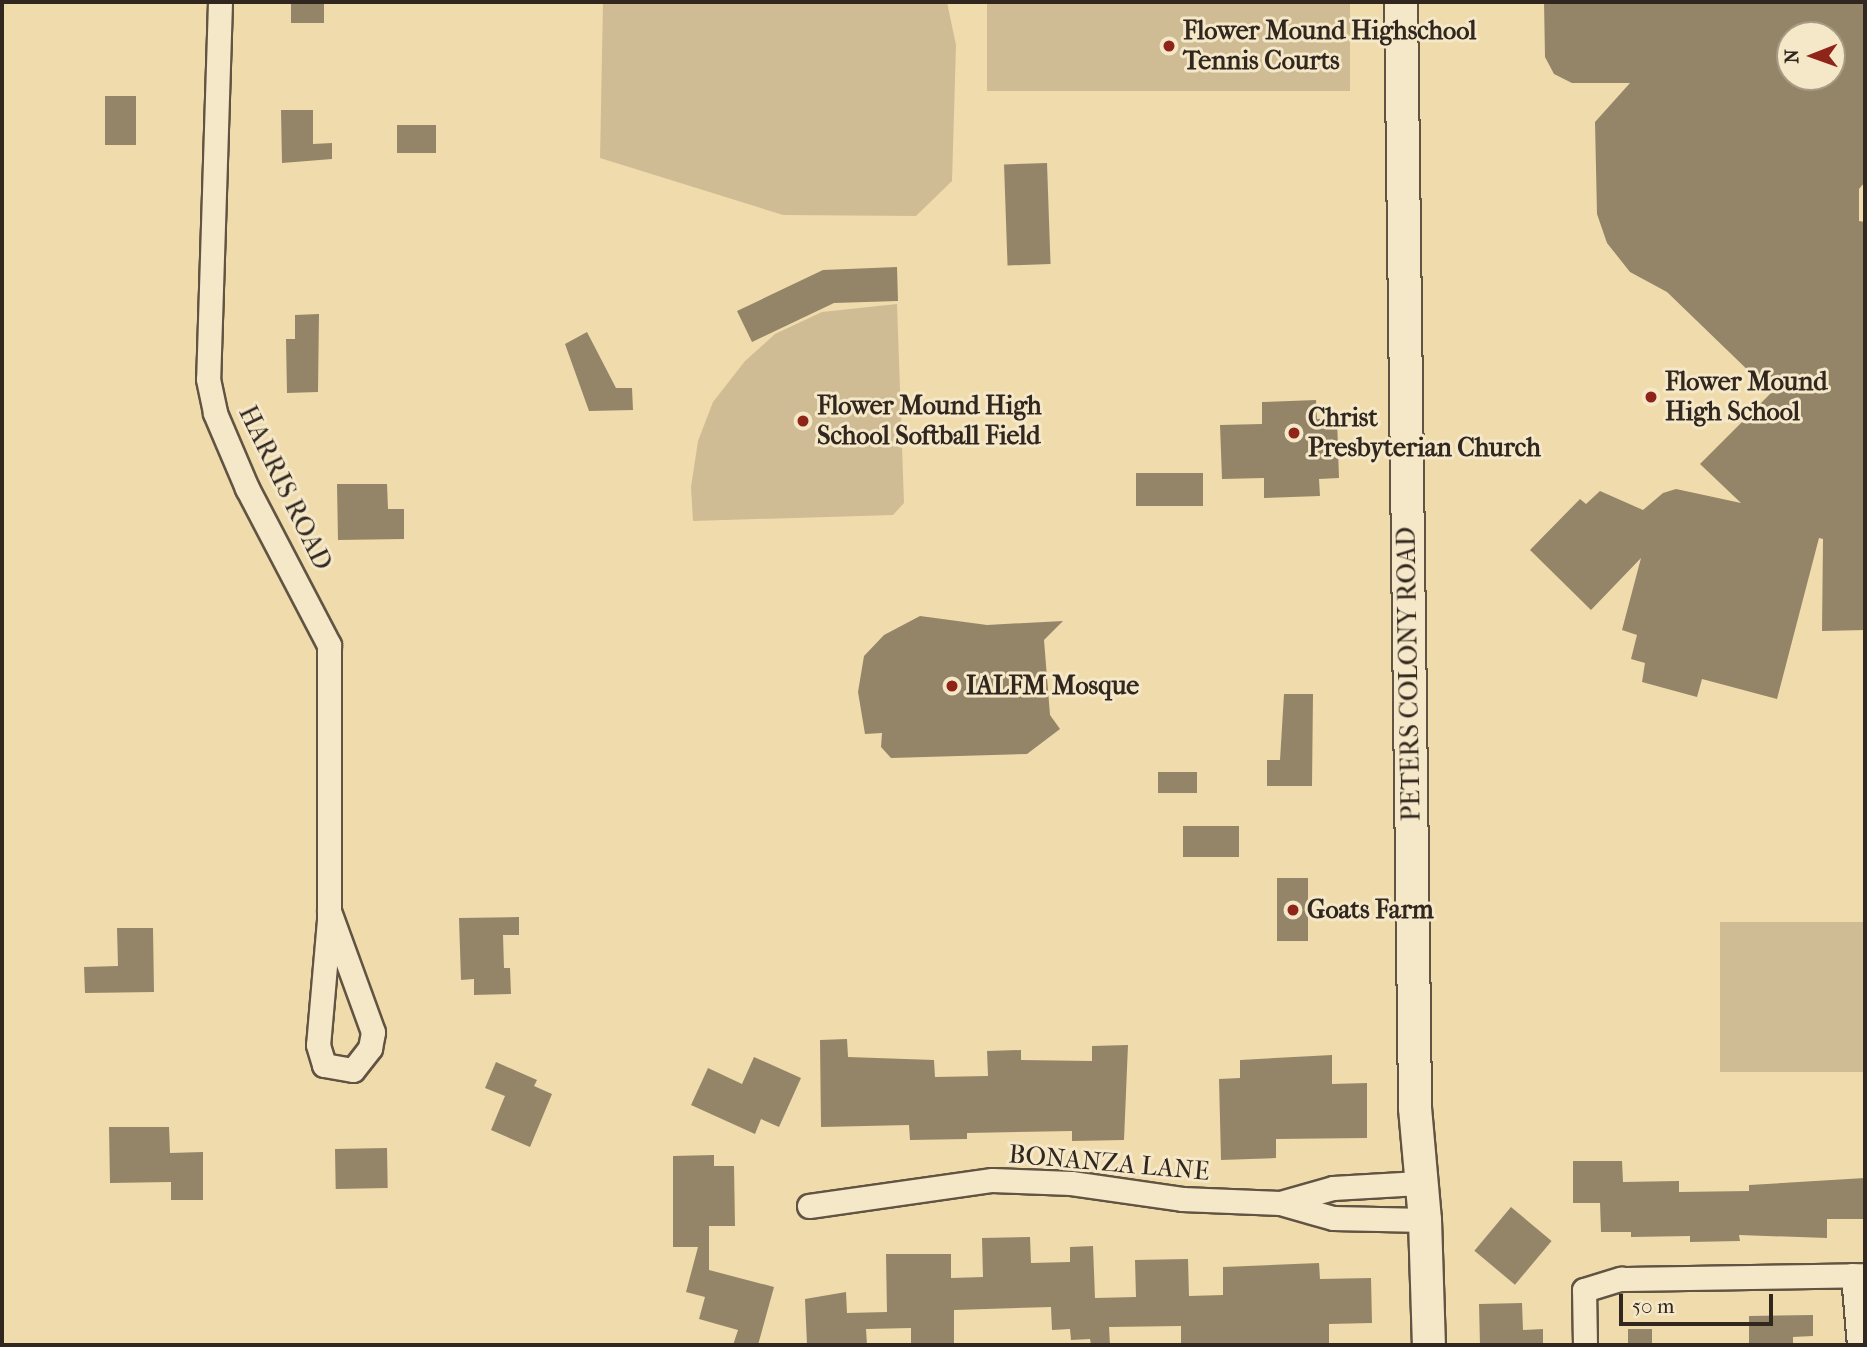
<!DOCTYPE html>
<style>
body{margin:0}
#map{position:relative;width:1867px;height:1347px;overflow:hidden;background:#f0dbac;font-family:"IM FELL French Canon",serif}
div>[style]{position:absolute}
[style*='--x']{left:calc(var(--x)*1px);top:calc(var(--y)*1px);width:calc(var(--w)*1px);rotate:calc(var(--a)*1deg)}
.green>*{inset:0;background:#d0bc94;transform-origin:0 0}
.building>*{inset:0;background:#948568;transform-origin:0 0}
.roads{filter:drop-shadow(2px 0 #615442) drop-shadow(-2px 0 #615442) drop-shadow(0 2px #615442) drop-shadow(0 -2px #615442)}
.street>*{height:23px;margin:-11.5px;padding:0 11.5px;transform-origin:11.5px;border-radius:11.5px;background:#f5e8c9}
.secondary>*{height:32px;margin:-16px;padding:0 16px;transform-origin:16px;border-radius:16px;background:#f5e8c9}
.dots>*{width:19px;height:19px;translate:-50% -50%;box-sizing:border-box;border:4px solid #f5e8c9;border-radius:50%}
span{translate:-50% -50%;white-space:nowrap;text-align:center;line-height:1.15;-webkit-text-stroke:6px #f5e8c9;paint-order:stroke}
.poi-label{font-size:26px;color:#31271f;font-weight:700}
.left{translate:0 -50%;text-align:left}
.street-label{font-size:26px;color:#31271f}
.frame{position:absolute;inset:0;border:4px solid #31271f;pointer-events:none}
.north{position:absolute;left:1776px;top:21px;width:70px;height:70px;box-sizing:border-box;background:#f5e8c9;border:2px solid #a79b85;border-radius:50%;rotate:269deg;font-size:19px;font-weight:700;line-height:28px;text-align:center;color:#31271f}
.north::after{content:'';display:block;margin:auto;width:24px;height:32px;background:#8f2418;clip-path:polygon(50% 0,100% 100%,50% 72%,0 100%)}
.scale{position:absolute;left:1619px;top:1294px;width:154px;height:32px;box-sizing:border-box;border:4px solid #31271f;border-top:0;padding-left:9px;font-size:21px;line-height:24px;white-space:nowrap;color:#31271f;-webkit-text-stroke:5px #f5e8c9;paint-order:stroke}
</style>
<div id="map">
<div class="green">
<i style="clip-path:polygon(603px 2px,947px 2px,956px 45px,952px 181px,916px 216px,783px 215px,600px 158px)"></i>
<i style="left:987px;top:2px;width:363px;height:89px"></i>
<i style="clip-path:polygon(897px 304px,904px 503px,893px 515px,693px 521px,691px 487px,698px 441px,713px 402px,745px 361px,775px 334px,822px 312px)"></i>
<i style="left:1865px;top:922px;width:150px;height:145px;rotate:90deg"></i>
</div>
<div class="building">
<i style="left:291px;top:2px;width:33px;height:21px"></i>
<i style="clip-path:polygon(evenodd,1544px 2px,1865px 2px,1865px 182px,1859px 189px,1859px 221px,1865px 222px,1865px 630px,1822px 631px,1823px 539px,1819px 538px,1777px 699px,1702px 679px,1697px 697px,1642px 682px,1645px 663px,1631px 659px,1637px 635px,1622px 630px,1641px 558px,1591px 610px,1530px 550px,1580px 499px,1586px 504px,1600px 491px,1643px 510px,1663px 493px,1676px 489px,1741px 503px,1700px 464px,1775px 389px,1756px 378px,1667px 292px,1630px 272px,1607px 243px,1597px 214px,1595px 122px,1630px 83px,1572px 83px,1554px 74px,1545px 57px,1544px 2px,1790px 35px,1832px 35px,1832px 77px,1790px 77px,1790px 35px)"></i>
<i style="left:105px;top:96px;width:31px;height:49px"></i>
<i style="clip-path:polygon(281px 110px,313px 110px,313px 144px,332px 143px,332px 159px,282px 163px)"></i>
<i style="left:397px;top:125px;width:39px;height:28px"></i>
<i style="left:1047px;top:163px;width:101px;height:43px;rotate:88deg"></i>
<i style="clip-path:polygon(897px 267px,898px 301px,834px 303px,752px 342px,737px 311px,823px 270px)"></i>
<i style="clip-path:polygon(319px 314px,318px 392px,287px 393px,286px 339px,295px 339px,295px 315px)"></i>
<i style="clip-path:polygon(587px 332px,616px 388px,632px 388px,633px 410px,589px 411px,565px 344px)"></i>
<i style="clip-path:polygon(1316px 400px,1317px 419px,1337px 418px,1339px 478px,1319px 479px,1320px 496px,1264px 498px,1264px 478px,1222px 479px,1220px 425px,1262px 424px,1262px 402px)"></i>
<i style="left:1203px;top:473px;width:33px;height:67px;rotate:90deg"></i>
<i style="clip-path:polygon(337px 484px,387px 484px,388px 509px,404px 509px,404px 539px,338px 540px)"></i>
<i style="clip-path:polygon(920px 616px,987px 625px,1063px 621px,1044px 640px,1050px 715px,1060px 729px,1027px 754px,891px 758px,881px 747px,882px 733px,865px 734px,858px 692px,864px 656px,884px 635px)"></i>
<i style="clip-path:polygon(1284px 694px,1313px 694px,1312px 786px,1267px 786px,1267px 760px,1280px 760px)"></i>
<i style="left:1158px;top:772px;width:39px;height:21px"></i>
<i style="left:1239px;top:826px;width:31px;height:56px;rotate:90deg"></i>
<i style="left:1277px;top:878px;width:31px;height:63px"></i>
<i style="clip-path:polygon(519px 917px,519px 935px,503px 935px,504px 968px,510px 968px,511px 994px,474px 995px,474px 979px,461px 980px,459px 918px)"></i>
<i style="clip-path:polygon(117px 928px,153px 928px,154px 992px,85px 993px,84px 967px,118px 966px)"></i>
<i style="clip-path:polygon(847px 1039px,848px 1057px,934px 1060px,935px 1077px,988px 1076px,987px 1051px,1021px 1050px,1021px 1060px,1092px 1061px,1092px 1046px,1128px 1045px,1124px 1140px,1072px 1141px,1072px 1131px,967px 1133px,967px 1139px,910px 1140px,909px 1125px,821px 1127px,820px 1040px)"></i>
<i style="clip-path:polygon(1332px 1055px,1332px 1084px,1367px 1083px,1367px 1138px,1276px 1139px,1276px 1158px,1221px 1160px,1219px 1079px,1240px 1078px,1240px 1060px)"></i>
<i style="clip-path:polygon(754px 1057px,801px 1078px,779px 1127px,761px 1119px,755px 1134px,691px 1105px,708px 1068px,742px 1084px)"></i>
<i style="clip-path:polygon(496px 1062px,537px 1080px,534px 1086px,552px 1094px,530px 1147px,491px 1130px,505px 1096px,485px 1088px)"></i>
<i style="clip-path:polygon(109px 1127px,169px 1127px,170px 1153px,203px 1152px,203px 1200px,171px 1200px,171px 1182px,110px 1183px)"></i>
<i style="left:387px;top:1148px;width:40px;height:52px;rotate:89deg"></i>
<i style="clip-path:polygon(714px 1155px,714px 1166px,734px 1166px,735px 1226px,709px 1226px,709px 1270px,774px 1287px,758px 1345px,733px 1345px,738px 1330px,699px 1319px,705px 1297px,686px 1292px,698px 1247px,673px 1247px,673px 1156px)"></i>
<i style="clip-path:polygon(1573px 1161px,1622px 1161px,1623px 1182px,1679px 1181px,1679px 1192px,1749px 1191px,1749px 1185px,1865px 1178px,1865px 1219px,1827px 1219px,1827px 1238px,1739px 1235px,1740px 1241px,1690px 1242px,1690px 1236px,1631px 1237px,1631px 1232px,1601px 1232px,1600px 1203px,1573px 1203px)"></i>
<i style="left:1511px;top:1207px;width:53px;height:57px;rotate:40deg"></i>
<i style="clip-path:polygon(1030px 1237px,1031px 1263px,1070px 1262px,1070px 1247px,1093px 1246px,1095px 1298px,1136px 1297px,1135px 1260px,1188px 1259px,1189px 1296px,1223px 1295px,1223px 1267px,1319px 1263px,1320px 1279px,1371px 1278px,1372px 1323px,1329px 1324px,1329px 1345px,1181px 1344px,1181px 1326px,1109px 1327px,1110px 1345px,1091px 1345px,1090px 1339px,1071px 1340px,1070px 1329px,1052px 1330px,1051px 1307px,954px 1310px,954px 1345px,911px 1345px,911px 1328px,866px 1329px,867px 1345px,807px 1345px,805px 1299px,846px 1292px,847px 1313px,887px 1312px,886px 1254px,951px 1254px,951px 1278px,983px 1277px,982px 1238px)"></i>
<i style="clip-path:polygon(1522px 1303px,1523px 1330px,1543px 1329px,1543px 1345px,1480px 1345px,1479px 1304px)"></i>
<i style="clip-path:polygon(1813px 1315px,1813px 1336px,1793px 1337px,1793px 1345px,1749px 1345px,1749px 1316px)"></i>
<i style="left:1652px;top:1329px;width:16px;height:24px;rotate:90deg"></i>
</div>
<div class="roads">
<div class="street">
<i style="--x:220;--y:2;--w:377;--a:91.8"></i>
<i style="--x:208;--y:379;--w:35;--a:78"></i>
<i style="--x:215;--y:413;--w:82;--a:66.9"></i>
<i style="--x:247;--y:488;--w:177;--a:62.4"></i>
<i style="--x:329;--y:645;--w:275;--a:90"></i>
<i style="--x:329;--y:920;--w:125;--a:95"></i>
<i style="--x:318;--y:1045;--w:21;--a:73"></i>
<i style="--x:324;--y:1065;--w:29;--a:10"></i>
<i style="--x:353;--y:1070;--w:28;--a:-52"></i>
<i style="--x:370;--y:1048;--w:16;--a:-79"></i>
<i style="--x:373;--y:1032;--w:129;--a:-110"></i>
<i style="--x:1280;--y:1203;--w:55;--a:-15.8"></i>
<i style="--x:1333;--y:1188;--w:86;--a:-3.3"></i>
<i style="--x:809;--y:1206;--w:185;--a:-8.1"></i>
<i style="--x:992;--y:1180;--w:79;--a:2.2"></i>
<i style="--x:1071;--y:1183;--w:112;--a:8.2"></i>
<i style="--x:1182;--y:1199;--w:98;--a:2.3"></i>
<i style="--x:1280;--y:1203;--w:55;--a:15.8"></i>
<i style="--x:1333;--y:1218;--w:92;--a:1.2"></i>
<i style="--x:1853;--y:1275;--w:70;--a:85.1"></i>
<i style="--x:1585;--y:1345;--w:55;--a:-91"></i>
<i style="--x:1584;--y:1290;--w:39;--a:-17"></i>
<i style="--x:1621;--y:1279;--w:244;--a:-0.9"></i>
</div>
<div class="secondary">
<i style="--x:1401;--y:2;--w:1106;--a:89.27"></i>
<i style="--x:1415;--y:1108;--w:112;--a:84.9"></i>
<i style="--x:1425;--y:1220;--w:125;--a:88.2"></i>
</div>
</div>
<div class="dots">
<i style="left:1169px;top:46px;background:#8f2418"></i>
<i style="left:1651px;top:397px;background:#8f2418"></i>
<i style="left:803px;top:421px;background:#8f2418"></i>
<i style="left:1294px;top:433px;background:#8f2418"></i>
<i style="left:952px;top:686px;background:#8f2418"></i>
<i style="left:1293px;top:910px;background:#8f2418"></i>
</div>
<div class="poi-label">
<span class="left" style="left:1183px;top:46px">Flower Mound Highschool<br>Tennis Courts</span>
<span class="left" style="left:1665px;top:397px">Flower Mound<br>High School</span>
<span class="left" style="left:817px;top:421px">Flower Mound High<br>School Softball Field</span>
<span class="left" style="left:1308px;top:433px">Christ<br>Presbyterian Church</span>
<span class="left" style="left:966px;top:686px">IALFM Mosque</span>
<span class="left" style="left:1307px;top:910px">Goats Farm</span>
</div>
<div class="street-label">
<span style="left:285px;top:488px;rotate:64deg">HARRIS ROAD</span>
<span style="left:1409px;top:674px;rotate:-91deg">PETERS COLONY ROAD</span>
<span style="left:1109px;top:1163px;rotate:5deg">BONANZA LANE</span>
</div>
<div class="frame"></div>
<div class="north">N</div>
<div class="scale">50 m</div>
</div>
